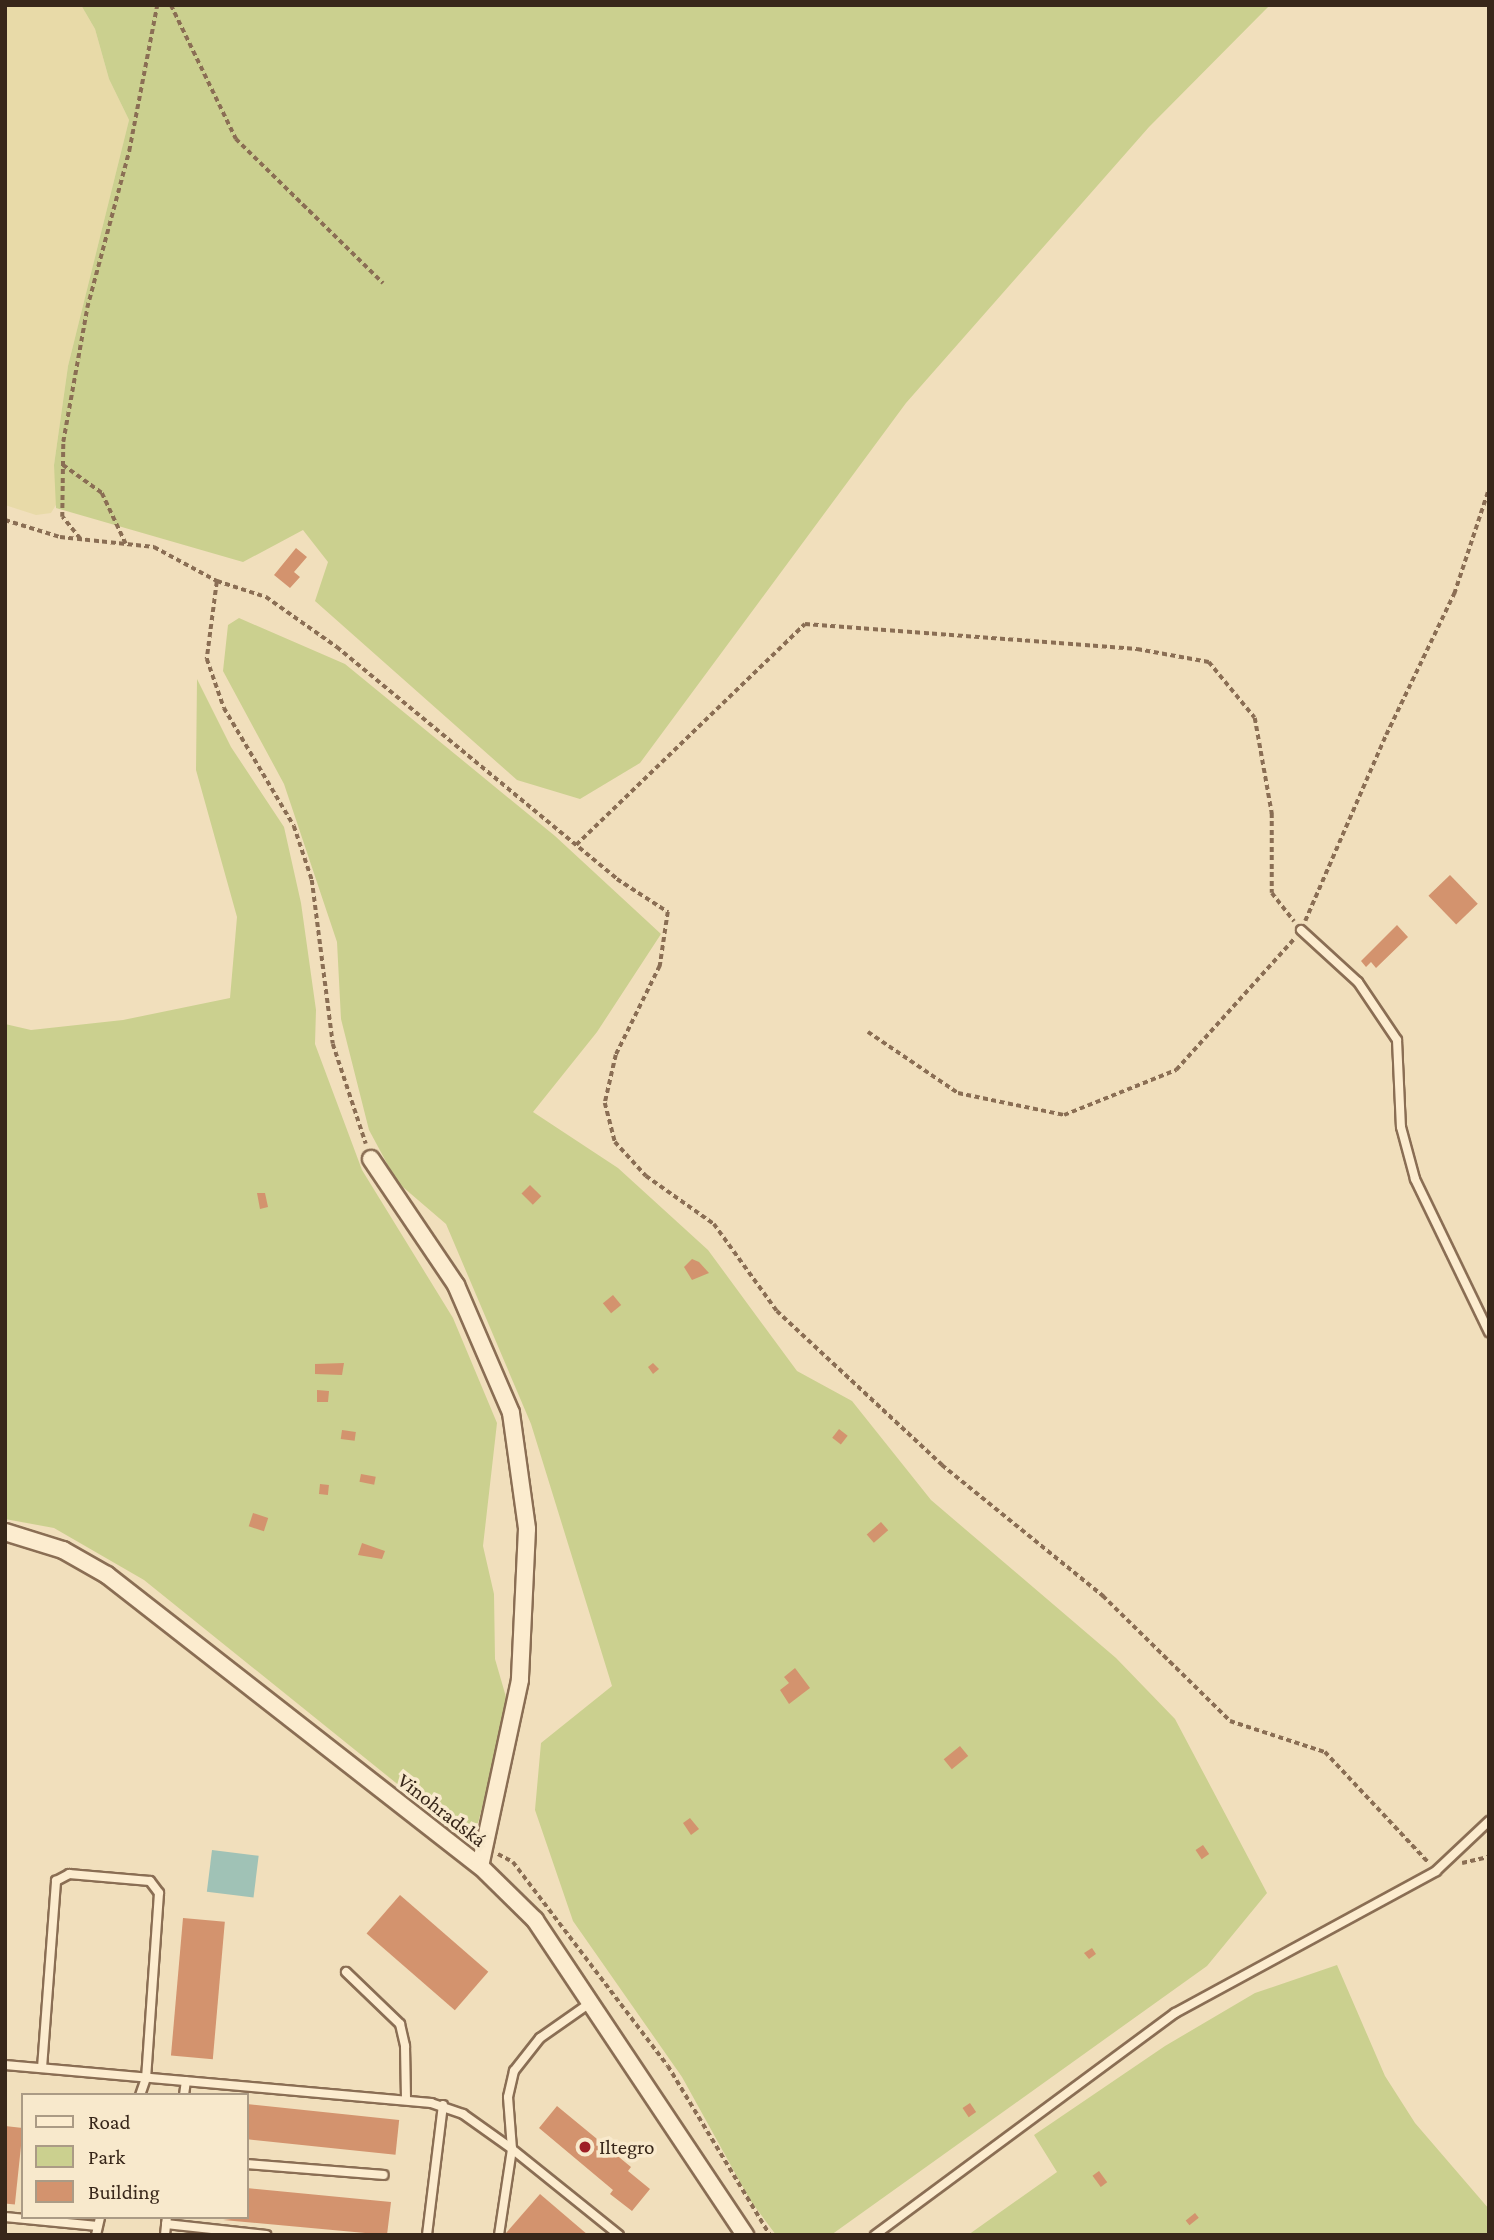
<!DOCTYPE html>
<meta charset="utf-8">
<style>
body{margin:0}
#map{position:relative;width:1494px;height:2240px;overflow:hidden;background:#f1dfbc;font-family:"Crimson Pro",serif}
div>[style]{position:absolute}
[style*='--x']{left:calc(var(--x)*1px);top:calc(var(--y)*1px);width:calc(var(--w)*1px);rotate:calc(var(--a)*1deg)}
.farmland>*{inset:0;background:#e8daa8}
.green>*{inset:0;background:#cbd08f}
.water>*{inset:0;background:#a0c2b6;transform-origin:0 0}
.building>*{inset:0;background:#d3936e;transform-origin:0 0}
.path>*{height:3.5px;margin-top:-1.75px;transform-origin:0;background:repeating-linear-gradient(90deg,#8a6e54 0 5px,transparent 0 8.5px)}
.roads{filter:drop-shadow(2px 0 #8a6e54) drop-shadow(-2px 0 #8a6e54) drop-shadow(0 2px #8a6e54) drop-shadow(0 -2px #8a6e54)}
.service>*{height:8px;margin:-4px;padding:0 4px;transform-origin:4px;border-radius:4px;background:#fceccf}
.minor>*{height:16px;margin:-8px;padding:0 8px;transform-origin:8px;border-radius:8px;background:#fceccf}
.dots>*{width:19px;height:19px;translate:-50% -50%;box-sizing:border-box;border:4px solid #f8e9cc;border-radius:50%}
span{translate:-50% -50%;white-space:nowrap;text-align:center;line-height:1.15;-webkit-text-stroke:7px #f8e9cc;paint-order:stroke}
.street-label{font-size:21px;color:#38271a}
.poi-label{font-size:21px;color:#38271a}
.left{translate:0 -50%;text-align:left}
.frame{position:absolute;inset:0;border:7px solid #38271a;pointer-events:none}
.legend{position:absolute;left:21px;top:2093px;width:228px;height:126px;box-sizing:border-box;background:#f8e9cc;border:2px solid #ab9b85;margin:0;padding:9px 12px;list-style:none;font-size:21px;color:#38271a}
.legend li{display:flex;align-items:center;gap:14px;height:35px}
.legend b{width:35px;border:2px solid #ab9b85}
</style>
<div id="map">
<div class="farmland">
<i style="clip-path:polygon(5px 5px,81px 5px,95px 29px,109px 79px,129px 120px,68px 366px,54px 465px,59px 500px,51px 513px,36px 515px,5px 505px)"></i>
</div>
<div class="green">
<i style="clip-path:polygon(81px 5px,1270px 5px,1149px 127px,906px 403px,640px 763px,580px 799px,517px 780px,315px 601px,328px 562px,303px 530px,243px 562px,56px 508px,54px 465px,68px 366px,129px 120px,109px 79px,95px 29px)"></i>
<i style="clip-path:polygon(239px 618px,345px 664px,555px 836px,661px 934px,597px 1032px,533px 1112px,618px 1168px,708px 1250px,797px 1371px,852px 1401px,931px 1500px,1116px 1658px,1175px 1719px,1267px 1893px,1207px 1966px,831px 2235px,776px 2235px,750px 2200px,682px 2077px,573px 1921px,535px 1810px,541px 1743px,612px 1686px,531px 1424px,446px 1224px,397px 1182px,369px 1130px,341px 1019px,337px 942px,284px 784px,223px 671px,228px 625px)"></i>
<i style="clip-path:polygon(197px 679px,231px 747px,284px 827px,301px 903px,316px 1010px,315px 1044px,362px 1170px,453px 1318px,497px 1423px,483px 1546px,494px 1594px,495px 1659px,506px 1697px,499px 1743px,478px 1823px,452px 1828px,144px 1580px,54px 1528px,5px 1519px,5px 1024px,31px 1030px,123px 1020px,230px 998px,237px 917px,196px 770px)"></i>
<i style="clip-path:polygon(1337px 1965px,1385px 2076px,1415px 2123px,1489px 2209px,1489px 2235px,968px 2235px,1057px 2172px,1034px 2135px,1165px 2046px,1255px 1993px)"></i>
</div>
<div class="water">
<i style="left:212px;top:1850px;width:47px;height:42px;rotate:7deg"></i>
</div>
<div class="building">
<i style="clip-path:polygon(296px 548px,307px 557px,294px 572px,300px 577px,290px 588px,274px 575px)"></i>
<i style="left:1450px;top:875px;width:40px;height:30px;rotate:46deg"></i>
<i style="clip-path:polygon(1397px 925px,1408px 937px,1376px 968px,1371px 962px,1366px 967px,1361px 961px)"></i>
<i style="left:530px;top:1185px;width:16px;height:12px;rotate:45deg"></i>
<i style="clip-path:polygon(257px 1193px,265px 1193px,268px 1207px,260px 1209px)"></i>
<i style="clip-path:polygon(692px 1259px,699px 1262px,709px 1273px,692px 1280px,684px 1267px)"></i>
<i style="left:613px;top:1295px;width:13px;height:13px;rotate:51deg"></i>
<i style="clip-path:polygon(344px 1363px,342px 1375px,315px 1374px,315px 1364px)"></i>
<i style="clip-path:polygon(653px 1363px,659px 1369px,653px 1374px,648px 1367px)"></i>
<i style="clip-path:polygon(317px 1390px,329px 1391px,328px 1402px,317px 1402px)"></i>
<i style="left:839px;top:1429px;width:11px;height:11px;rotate:38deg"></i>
<i style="left:342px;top:1430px;width:14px;height:9px;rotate:8deg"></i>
<i style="left:361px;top:1474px;width:15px;height:8px;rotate:11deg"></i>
<i style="left:320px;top:1484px;width:9px;height:10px;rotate:6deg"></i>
<i style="left:253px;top:1513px;width:16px;height:14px;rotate:18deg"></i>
<i style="left:881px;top:1522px;width:11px;height:19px;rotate:49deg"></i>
<i style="clip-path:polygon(362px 1543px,385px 1551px,382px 1559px,358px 1555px)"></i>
<i style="clip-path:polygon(795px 1668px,810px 1688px,789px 1704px,780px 1690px,789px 1683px,784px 1677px)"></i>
<i style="left:960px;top:1746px;width:13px;height:21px;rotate:51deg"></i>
<i style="clip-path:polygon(690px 1818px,699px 1829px,691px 1835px,683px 1823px)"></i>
<i style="left:1203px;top:1845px;width:11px;height:9px;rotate:56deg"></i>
<i style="left:400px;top:1895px;width:117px;height:51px;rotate:41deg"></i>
<i style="left:183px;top:1918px;width:42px;height:138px;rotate:5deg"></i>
<i style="clip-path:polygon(1092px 1948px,1096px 1954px,1089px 1959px,1084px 1953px)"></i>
<i style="left:970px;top:2103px;width:11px;height:9px;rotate:56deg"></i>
<i style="left:247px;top:2104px;width:153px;height:35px;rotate:6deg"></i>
<i style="clip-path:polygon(557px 2106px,631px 2167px,628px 2171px,650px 2189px,632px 2211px,610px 2194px,613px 2190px,539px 2128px)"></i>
<i style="left:5px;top:2126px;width:18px;height:77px;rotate:6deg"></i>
<i style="left:1099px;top:2171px;width:14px;height:8px;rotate:54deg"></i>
<i style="clip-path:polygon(247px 2188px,391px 2202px,387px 2235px,223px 2220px,247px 2217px)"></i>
<i style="clip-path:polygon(540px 2194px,588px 2235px,506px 2233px)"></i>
<i style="left:1195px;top:2213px;width:6px;height:12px;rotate:51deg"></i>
</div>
<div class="path">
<i style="--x:171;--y:5;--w:149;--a:64.1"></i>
<i style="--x:236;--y:139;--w:206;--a:44.4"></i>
<i style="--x:63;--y:465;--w:48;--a:35.7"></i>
<i style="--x:102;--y:493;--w:56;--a:64.8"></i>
<i style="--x:5;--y:520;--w:58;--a:17.2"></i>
<i style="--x:60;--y:537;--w:95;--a:6.1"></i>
<i style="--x:154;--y:547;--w:72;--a:28.4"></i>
<i style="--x:217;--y:581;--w:52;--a:18.1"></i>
<i style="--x:266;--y:597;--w:87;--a:35.2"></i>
<i style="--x:337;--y:647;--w:364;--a:39.6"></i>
<i style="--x:617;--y:879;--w:61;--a:32.9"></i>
<i style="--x:668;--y:912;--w:55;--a:98.4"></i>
<i style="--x:660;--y:966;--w:99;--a:116.3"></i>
<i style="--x:616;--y:1055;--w:49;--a:102.9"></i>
<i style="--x:605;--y:1103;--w:40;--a:75.6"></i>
<i style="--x:615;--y:1142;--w:46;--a:47.6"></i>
<i style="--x:646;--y:1176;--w:83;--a:35.2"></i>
<i style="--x:714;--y:1224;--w:107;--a:54.1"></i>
<i style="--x:777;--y:1311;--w:226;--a:43"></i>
<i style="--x:942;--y:1465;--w:208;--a:39.1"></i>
<i style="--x:1103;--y:1596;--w:178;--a:44.5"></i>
<i style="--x:1230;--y:1721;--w:100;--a:18.1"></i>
<i style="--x:1325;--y:1752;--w:152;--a:46.9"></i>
<i style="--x:80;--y:539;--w:28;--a:-129"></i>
<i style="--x:62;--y:517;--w:75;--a:-89.2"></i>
<i style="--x:63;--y:442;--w:136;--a:-79.8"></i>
<i style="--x:87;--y:308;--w:163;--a:-75"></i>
<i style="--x:129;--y:151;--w:149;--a:-79.1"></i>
<i style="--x:217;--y:582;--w:78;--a:97.4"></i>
<i style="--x:207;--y:659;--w:52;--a:70.9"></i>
<i style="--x:224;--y:708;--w:137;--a:59.3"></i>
<i style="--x:294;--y:826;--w:57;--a:71.6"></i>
<i style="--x:312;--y:880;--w:165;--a:82.7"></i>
<i style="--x:333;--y:1044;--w:105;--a:71.7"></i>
<i style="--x:576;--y:845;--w:318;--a:-44"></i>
<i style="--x:805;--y:624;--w:333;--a:4.3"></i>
<i style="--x:1137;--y:649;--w:73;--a:10.2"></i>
<i style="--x:1209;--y:662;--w:72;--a:50.6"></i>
<i style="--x:1255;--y:718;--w:97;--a:79.9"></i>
<i style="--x:1272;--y:813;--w:80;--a:90"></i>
<i style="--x:1272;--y:893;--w:36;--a:52"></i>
<i style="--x:1305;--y:921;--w:203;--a:-66.5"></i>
<i style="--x:1386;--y:735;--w:157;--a:-64.3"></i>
<i style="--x:1454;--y:594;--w:112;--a:-71.7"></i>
<i style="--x:868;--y:1032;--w:109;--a:34.1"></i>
<i style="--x:958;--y:1093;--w:108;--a:11.7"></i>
<i style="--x:1064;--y:1115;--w:121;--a:-21.9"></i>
<i style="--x:1176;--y:1070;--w:176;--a:-48"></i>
<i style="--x:498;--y:1854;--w:17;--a:28"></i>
<i style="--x:513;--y:1862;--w:256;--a:52.8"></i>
<i style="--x:668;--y:2066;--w:197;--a:58.9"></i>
<i style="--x:1462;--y:1863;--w:28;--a:-13"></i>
</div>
<div class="roads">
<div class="service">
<i style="--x:1301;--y:930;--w:77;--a:42.4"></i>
<i style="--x:1358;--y:982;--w:70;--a:56.1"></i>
<i style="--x:1397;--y:1040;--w:87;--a:87.4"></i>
<i style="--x:1401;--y:1127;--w:54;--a:74.9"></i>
<i style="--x:1415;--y:1179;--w:170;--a:64.2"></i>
<i style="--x:346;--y:1972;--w:75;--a:43.9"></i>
<i style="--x:400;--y:2024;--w:23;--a:77"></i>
<i style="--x:405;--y:2046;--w:54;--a:88.9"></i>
<i style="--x:5;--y:2065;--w:428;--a:5.1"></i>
<i style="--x:431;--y:2103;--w:34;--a:19"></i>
<i style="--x:463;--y:2114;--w:60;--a:35.5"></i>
<i style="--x:512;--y:2149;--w:52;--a:-94.4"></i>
<i style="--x:508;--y:2097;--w:27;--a:-77"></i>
<i style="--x:514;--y:2071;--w:42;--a:-51.8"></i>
<i style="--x:540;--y:2038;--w:61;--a:-35"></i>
<i style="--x:42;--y:2068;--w:188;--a:-85.7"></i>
<i style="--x:56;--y:1881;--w:15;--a:-28"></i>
<i style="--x:69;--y:1874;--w:81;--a:4.9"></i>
<i style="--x:150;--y:1881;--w:15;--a:53"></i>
<i style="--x:159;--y:1893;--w:185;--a:94"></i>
<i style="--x:146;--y:2078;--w:18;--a:109"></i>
<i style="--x:184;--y:2095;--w:14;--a:-82"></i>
<i style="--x:512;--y:2149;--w:137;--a:38.8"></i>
<i style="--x:247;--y:2164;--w:137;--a:4.6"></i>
<i style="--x:5;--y:2217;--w:93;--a:5.5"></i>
<i style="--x:166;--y:2224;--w:101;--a:6.3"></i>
<i style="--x:96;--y:2235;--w:18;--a:-77"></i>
<i style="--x:165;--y:2235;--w:18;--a:-84"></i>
<i style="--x:427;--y:2235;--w:131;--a:-83"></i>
<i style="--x:499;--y:2235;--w:87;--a:-81.4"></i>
<i style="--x:875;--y:2235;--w:373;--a:-36.5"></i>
<i style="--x:1175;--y:2013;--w:297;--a:-28.5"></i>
<i style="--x:1436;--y:1871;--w:73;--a:-43.3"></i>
</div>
<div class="minor">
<i style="--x:371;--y:1159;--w:152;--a:56"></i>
<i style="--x:456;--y:1285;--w:139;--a:66.7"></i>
<i style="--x:511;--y:1413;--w:117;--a:82.1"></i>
<i style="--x:527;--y:1529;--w:151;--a:92.7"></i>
<i style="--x:520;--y:1680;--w:190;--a:102.1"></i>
<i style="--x:5;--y:1532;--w:61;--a:17.2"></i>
<i style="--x:63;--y:1550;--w:51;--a:29.6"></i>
<i style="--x:107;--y:1575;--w:473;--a:38"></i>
<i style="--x:480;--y:1866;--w:77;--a:44.5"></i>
<i style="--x:535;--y:1920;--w:379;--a:56.3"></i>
</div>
</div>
<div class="dots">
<i style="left:585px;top:2147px;background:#9e1f26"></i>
</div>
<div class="street-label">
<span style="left:442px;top:1810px;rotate:38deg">Vinohradská</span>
</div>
<div class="poi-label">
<span class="left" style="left:599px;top:2147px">Iltegro</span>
</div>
<div class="frame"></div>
<ul class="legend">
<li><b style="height:9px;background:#fceccf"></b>Road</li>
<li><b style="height:19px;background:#cbd08f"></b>Park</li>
<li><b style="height:19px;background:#d3936e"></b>Building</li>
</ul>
</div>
